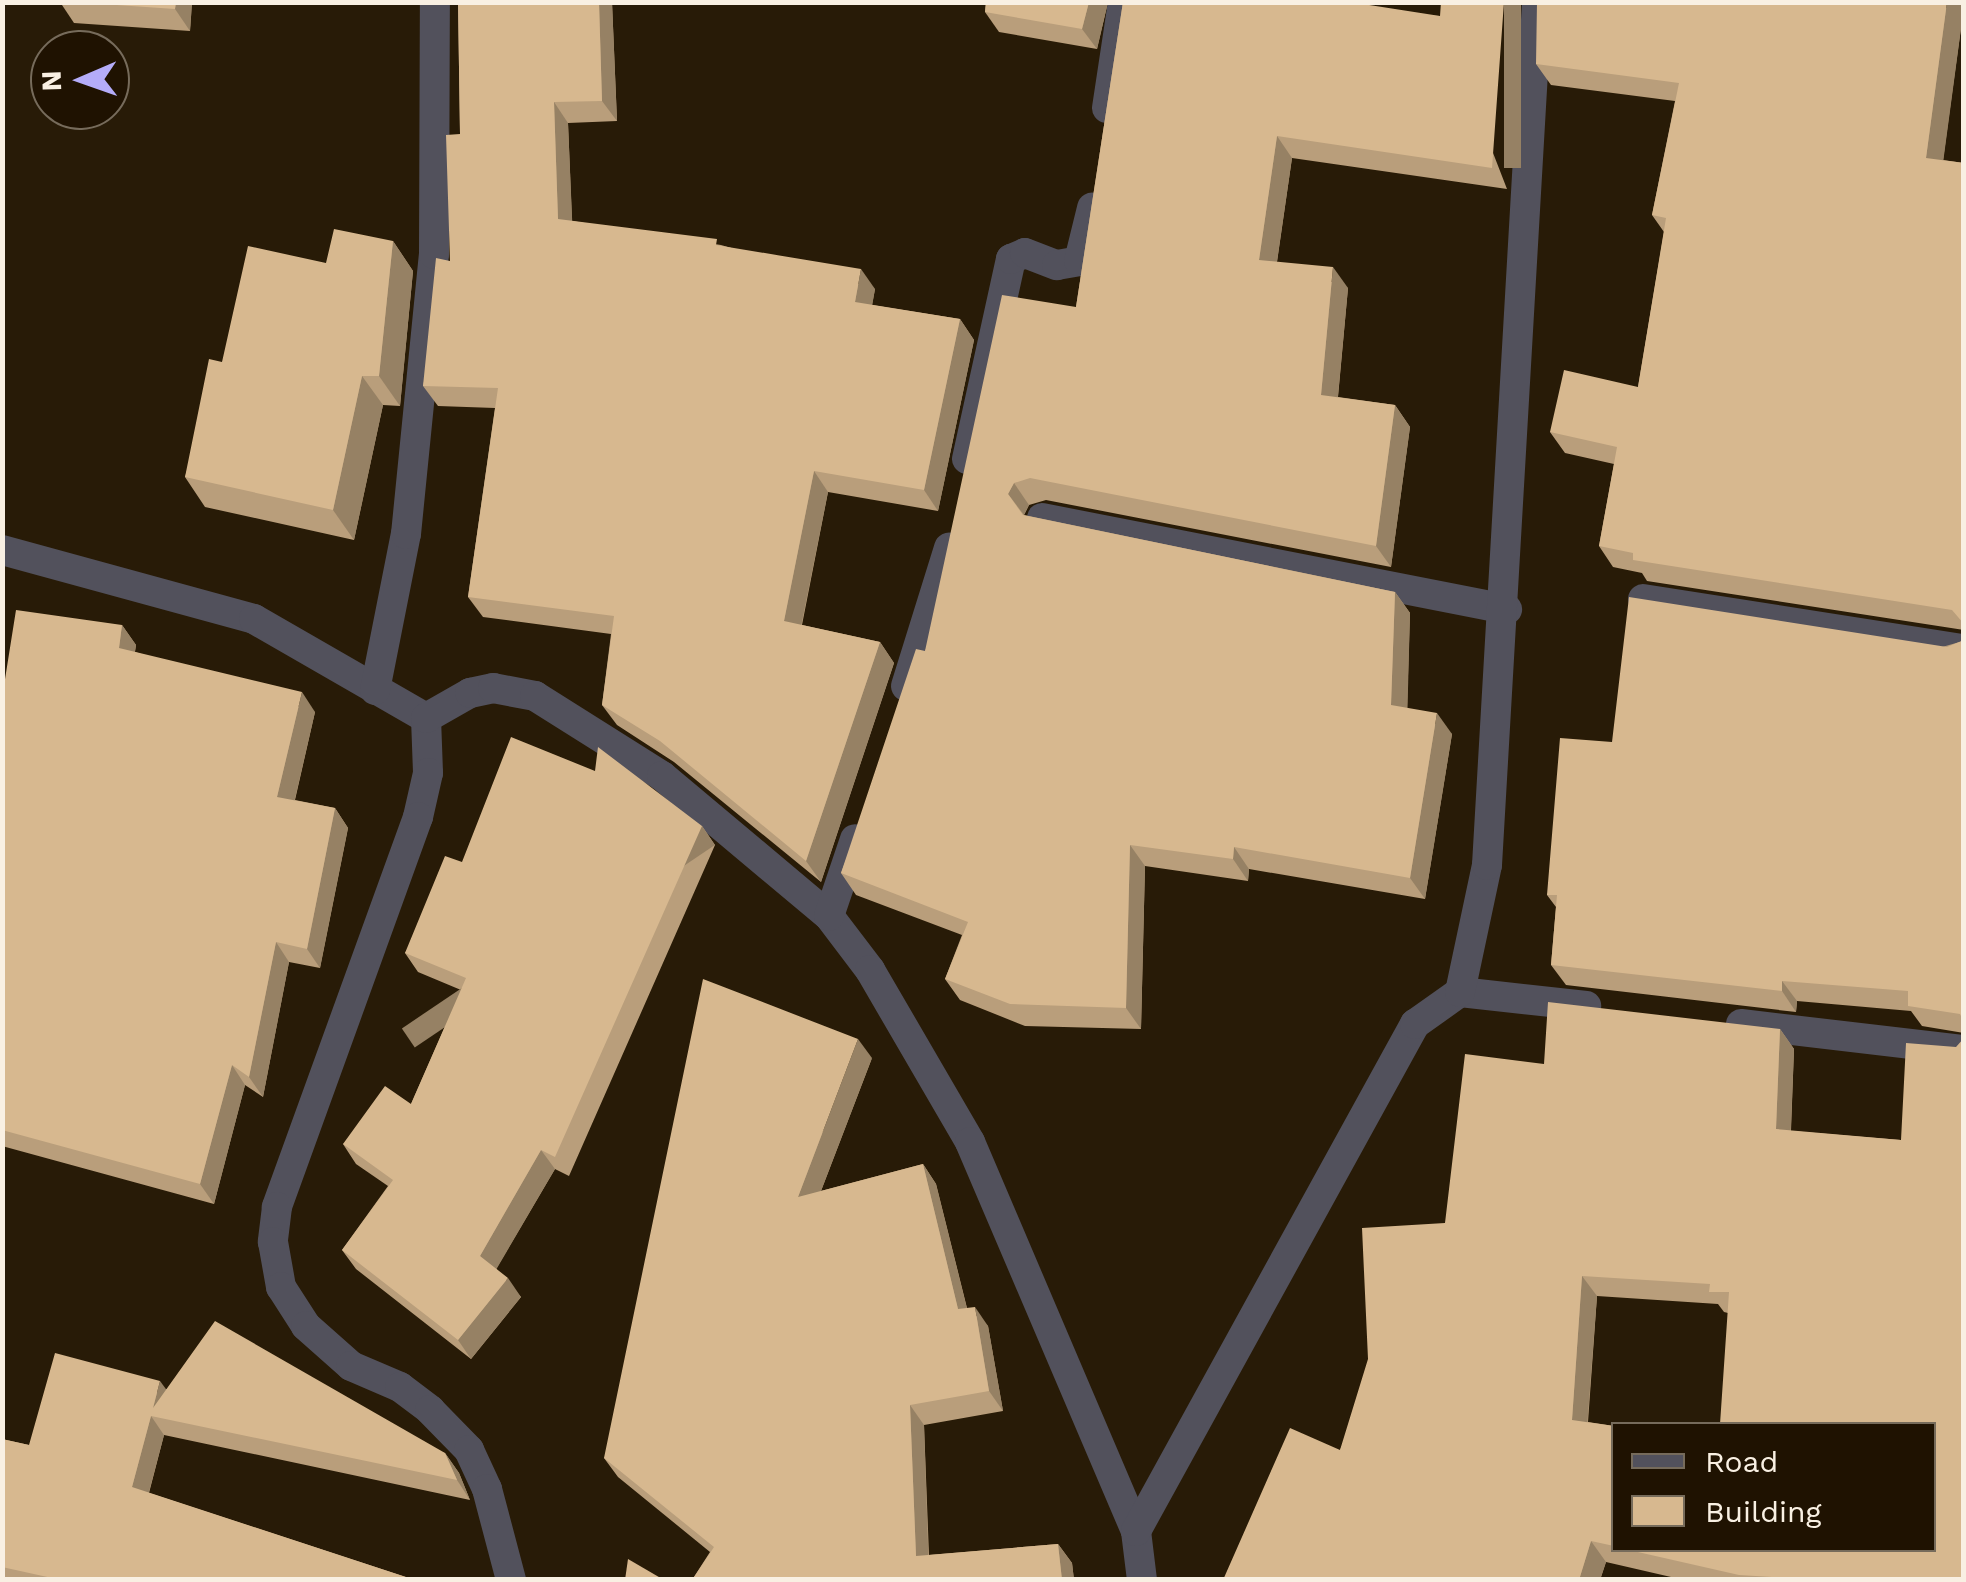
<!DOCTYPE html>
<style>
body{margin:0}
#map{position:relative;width:1966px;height:1582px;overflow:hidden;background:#281b07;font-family:"Work Sans",sans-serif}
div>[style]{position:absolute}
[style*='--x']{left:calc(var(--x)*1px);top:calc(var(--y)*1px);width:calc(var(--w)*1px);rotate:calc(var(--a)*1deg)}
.minor>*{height:30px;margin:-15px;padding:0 15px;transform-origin:15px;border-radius:15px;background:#52515c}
.wall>*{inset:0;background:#b99e7b}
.shaded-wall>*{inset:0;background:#968164;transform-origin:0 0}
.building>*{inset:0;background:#d7b88f}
span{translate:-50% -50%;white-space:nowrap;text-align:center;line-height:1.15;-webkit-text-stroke:10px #1f1201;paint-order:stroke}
.frame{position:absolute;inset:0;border:5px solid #f9f0e3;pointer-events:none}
.legend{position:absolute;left:1611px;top:1422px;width:325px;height:130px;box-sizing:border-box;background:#1f1201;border:2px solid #766b5b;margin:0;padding:12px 18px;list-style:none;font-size:30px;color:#f9f0e3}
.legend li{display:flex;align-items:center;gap:20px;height:50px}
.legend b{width:50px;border:2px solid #766b5b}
.north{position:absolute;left:30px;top:30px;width:100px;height:100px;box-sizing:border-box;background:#1f1201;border:2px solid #766b5b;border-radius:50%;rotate:268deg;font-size:28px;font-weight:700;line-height:40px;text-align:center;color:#f9f0e3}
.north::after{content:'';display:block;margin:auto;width:35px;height:45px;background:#b4acf9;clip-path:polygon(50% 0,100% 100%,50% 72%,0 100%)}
</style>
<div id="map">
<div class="minor">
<i style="--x:1107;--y:108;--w:107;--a:-81.4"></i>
<i style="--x:967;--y:459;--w:205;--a:-77.6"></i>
<i style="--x:1011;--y:259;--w:15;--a:-23"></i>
<i style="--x:1025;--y:253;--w:34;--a:21"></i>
<i style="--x:1057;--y:265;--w:22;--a:-10"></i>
<i style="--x:1079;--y:261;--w:55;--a:-76.2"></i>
<i style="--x:1042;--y:518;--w:474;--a:11.1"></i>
<i style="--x:2;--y:550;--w:261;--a:15.3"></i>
<i style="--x:254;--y:619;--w:198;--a:29.9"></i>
<i style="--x:426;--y:718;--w:55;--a:87.9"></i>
<i style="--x:428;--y:773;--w:45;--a:102.8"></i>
<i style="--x:418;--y:817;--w:415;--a:109.9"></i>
<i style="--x:277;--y:1207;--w:35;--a:97"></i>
<i style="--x:273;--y:1242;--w:46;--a:79.9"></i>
<i style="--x:281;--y:1287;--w:46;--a:57.3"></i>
<i style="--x:306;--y:1326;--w:60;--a:41.6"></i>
<i style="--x:351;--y:1366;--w:53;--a:23.2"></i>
<i style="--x:400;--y:1387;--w:38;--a:37"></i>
<i style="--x:430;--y:1410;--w:56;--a:45.7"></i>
<i style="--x:469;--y:1450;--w:43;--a:65.2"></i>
<i style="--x:487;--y:1489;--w:94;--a:75.2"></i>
<i style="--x:1643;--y:599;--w:325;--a:8.9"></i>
<i style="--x:906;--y:686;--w:145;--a:-72.7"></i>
<i style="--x:375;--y:690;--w:159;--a:-78.8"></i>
<i style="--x:406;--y:534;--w:281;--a:-84.3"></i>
<i style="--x:434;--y:254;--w:252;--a:-89.8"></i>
<i style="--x:426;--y:718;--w:51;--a:-29.6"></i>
<i style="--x:470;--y:693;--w:24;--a:-12"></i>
<i style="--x:493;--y:688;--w:43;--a:10.8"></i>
<i style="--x:535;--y:696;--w:150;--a:32.2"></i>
<i style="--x:662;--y:776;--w:218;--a:40"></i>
<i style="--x:829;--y:916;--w:68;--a:52.8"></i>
<i style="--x:870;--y:970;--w:199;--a:59.8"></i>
<i style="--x:970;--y:1142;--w:423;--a:66.9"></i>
<i style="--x:829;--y:916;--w:81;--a:-71.3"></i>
<i style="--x:1460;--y:992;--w:127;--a:6.3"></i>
<i style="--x:1741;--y:1024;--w:225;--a:6.7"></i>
<i style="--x:1142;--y:1580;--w:49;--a:-97"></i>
<i style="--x:1136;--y:1531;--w:579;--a:-61.18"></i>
<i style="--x:1415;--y:1024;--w:55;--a:-35.4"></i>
<i style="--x:1460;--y:992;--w:130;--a:-78"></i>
<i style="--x:1487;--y:865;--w:864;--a:-86.68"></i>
</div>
<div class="wall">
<i style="clip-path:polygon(60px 2px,192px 2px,190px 31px,74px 23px)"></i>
<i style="clip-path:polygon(458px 2px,612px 2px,617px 121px,568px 123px,572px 221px,721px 245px,875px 289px,872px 305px,960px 319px,974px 340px,938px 511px,828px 492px,802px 625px,880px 642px,894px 663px,821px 882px,674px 762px,617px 725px,602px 705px,611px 634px,483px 617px,468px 597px,495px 408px,438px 406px,423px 386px,450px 261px,460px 134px)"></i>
<i style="clip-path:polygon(986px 2px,1108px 2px,1097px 49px,999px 32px,985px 12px)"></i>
<i style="clip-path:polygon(1123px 2px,1440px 16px,1507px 189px,1292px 158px,1277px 262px,1348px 288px,1338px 397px,1395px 405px,1410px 427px,1391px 567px,1046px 500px,1029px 505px,1024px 515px,1395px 592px,1410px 613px,1407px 708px,1452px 734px,1425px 899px,1249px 869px,1248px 881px,1145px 866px,1141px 1029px,1025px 1026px,960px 1000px,945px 979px,962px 935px,856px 895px,841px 873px,925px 651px,1076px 307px)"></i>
<i style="clip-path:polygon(1964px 6px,1943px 160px,1964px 163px,1964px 630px,1647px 581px,1642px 573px,1613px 567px,1599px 546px,1614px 464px,1565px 453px,1550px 432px,1638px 387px,1664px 232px,1652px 215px,1675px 101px,1551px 85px,1536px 64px)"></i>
<i style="clip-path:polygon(393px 241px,413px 271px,400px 406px,383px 405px,354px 540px,205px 507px,185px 477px,222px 362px,326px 263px)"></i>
<i style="clip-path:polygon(122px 625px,136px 645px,135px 652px,315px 712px,295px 800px,335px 808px,348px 828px,320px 968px,289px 962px,263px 1097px,245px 1085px,214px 1204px,2px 1146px,2px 698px)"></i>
<i style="clip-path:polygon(1963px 641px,1964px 1033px,1922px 1026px,1911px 1011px,1797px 1001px,1796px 1012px,1566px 985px,1551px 965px,1556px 907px,1547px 895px,1612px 742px)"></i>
<i style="clip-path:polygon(702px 826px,715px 845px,569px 1176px,555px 1169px,496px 1269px,521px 1297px,471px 1359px,356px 1269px,342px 1250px,388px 1186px,356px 1164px,343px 1144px,411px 1104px,461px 990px,418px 972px,405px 953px,462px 862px)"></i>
<i style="clip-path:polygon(evenodd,1780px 1029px,1794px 1049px,1791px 1131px,1901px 1140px,1956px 1047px,1964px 1580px,1684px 1580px,1606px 1562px,1600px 1580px,1223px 1580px,1340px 1450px,1445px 1223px,1544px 1064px,1780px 1029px,1597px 1296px,1718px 1304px,1724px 1312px,1728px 1313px,1934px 1550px,1614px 1550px,1614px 1426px,1588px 1422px,1597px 1296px)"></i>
<i style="clip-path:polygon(872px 1058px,821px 1191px,923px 1164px,936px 1184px,967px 1308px,988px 1326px,1003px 1411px,924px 1425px,929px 1555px,1058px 1544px,1072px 1563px,1074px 1580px,692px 1580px,710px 1552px,618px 1477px,604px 1458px)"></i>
<i style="clip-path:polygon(166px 1389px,445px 1453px,459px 1473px,470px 1500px,164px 1435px,149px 1493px,415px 1580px,2px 1580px,2px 1439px,29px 1445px)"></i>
</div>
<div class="shaded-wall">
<i style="clip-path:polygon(176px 2px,192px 2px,190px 31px,175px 9px)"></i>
<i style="clip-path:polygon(599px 2px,612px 2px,617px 121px,602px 101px)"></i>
<i style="clip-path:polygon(1089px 2px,1108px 2px,1097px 49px,1082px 29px)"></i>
<i style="left:1504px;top:2px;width:17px;height:166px"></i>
<i style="clip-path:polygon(1947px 2px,1962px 2px,1964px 6px,1941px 178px,1926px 158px)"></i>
<i style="clip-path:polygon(554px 102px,568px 123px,573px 240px,558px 219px)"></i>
<i style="clip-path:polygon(1277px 136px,1292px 158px,1274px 282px,1259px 260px)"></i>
<i style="clip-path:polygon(393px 241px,413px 271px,400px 406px,379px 376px)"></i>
<i style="clip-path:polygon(1333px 267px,1348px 288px,1336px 417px,1321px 395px)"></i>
<i style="clip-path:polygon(861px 269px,875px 289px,869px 323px,855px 302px)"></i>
<i style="clip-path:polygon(960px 319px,974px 340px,938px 511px,924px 490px)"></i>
<i style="clip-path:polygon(362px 376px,383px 405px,354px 540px,333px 510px)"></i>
<i style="clip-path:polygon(1395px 405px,1410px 427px,1391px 567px,1376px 546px)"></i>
<i style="clip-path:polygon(814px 471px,828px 492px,798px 642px,784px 621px)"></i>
<i style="clip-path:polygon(1014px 483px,1029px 505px,1024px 515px,1008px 494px)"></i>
<i style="clip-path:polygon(1395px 592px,1410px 613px,1407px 727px,1391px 705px)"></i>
<i style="clip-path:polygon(122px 625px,136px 645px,132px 668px,119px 648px)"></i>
<i style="clip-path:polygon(880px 642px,894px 663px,821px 882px,806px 861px)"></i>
<i style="clip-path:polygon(302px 692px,315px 712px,291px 816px,277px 797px)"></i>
<i style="clip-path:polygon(1437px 713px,1452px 734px,1425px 899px,1410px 878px)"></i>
<i style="clip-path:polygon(335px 808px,348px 828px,320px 968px,307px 949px)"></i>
<i style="left:702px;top:826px;width:23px;height:362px;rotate:56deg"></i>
<i style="clip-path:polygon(1130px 845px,1145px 866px,1141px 1029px,1126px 1008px)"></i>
<i style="clip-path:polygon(1234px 847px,1249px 869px,1248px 881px,1233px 859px)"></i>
<i style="clip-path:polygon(276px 942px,289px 962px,263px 1097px,249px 1077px)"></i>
<i style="clip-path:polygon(1782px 981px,1797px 1001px,1796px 1012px,1782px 991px)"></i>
<i style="clip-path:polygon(1780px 1029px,1794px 1049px,1790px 1150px,1776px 1129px)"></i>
<i style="clip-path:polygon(858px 1039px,872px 1058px,811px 1217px,798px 1197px)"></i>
<i style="clip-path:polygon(232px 1065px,245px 1085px,214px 1204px,200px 1184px)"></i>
<i style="clip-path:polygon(541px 1150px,555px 1169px,493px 1275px,480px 1256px)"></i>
<i style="clip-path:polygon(923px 1164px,936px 1184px,972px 1329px,958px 1309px)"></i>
<i style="clip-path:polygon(1582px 1276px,1597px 1296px,1586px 1441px,1572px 1420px)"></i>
<i style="clip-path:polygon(508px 1278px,521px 1297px,471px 1359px,458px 1340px)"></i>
<i style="clip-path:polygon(975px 1307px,988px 1326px,1003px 1411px,989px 1391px)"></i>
<i style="clip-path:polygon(160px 1381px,174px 1400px,153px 1408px)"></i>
<i style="clip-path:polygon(910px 1405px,924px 1425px,929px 1575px,916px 1556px)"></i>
<i style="clip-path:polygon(151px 1416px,164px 1435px,145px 1507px,132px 1487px)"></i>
<i style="clip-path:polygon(445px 1453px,459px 1473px,470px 1500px,457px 1480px)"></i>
<i style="clip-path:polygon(1591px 1541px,1606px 1562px,1600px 1580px,1579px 1580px)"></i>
<i style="clip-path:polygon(1058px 1544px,1072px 1563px,1074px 1580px,1062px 1580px)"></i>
</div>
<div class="building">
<i style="clip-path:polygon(73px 2px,176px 2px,175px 9px)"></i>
<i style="clip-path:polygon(458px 2px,599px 2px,602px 101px,554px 102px,558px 219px,717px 239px,716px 245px,861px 269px,855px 302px,960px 319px,924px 490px,814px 471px,784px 621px,880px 642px,806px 861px,660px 741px,602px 705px,614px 616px,468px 597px,498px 388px,423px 386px,436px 258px,450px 261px,446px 135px,460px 134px)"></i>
<i style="clip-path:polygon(986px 2px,1089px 2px,1082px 29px,985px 12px)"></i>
<i style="clip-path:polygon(1123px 2px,1350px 2px,1440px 16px,1441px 2px,1504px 2px,1492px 168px,1277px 136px,1259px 260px,1333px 267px,1321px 395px,1395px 405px,1376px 546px,1030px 478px,1014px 483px,1008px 494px,1023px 515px,1395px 592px,1391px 705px,1437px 713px,1410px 878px,1234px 847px,1233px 859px,1130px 845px,1126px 1008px,1010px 1004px,945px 979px,968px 922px,841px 873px,916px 649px,925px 651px,1002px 295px,1076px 307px)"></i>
<i style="clip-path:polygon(1537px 2px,1947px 2px,1926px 158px,1964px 163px,1964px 624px,1952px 610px,1633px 560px,1633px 553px,1599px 546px,1617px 447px,1550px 432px,1564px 370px,1638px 387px,1666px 218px,1652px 215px,1679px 83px,1536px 64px)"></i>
<i style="clip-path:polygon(334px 229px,393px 241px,379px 376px,362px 376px,333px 510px,185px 477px,209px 359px,222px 362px,248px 246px,326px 263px)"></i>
<i style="clip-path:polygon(1629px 597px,1947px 647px,1964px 640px,1964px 1022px,1960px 1014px,1908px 1006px,1908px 991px,1782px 981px,1782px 991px,1551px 965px,1557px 895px,1547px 895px,1560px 738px,1612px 742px)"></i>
<i style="clip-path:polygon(16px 610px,122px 625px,119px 648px,302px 692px,277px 797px,335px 808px,307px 949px,276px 942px,249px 1077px,232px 1065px,200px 1184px,2px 1130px,2px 698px)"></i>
<i style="clip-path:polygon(511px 737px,595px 771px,598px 747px,702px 826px,555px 1157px,541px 1150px,480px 1256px,508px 1278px,458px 1340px,342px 1250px,393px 1180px,343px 1144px,385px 1086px,411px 1104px,466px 978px,405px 953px,445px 856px,462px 862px)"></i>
<i style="clip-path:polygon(703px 979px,858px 1039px,798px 1197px,923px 1164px,958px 1309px,975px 1307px,989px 1391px,910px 1405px,916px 1556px,1058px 1544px,1062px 1580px,692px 1580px,714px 1547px,604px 1458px)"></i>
<i style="clip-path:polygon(1548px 1002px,1780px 1029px,1776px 1129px,1901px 1140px,1906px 1043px,1956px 1047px,1964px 1038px,1964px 1580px,1822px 1580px,1739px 1575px,1629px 1550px,1934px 1550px,1934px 1424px,1720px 1424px,1729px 1292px,1709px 1292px,1710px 1284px,1582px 1276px,1572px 1420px,1614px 1426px,1614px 1546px,1591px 1541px,1579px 1580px,1223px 1580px,1290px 1428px,1340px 1450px,1368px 1359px,1362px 1228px,1445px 1223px,1465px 1054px,1544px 1064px)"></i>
<i style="clip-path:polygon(215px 1321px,445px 1453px,457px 1480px,151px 1416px,132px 1487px,415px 1580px,61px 1580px,2px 1567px,2px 1439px,29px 1445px,55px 1353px,160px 1381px,153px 1408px)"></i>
<i style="clip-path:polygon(628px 1559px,664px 1580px,625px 1580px)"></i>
</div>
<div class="frame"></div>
<ul class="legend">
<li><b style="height:12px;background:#52515c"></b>Road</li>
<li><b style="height:28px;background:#d7b88f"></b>Building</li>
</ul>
<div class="north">N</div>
</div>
